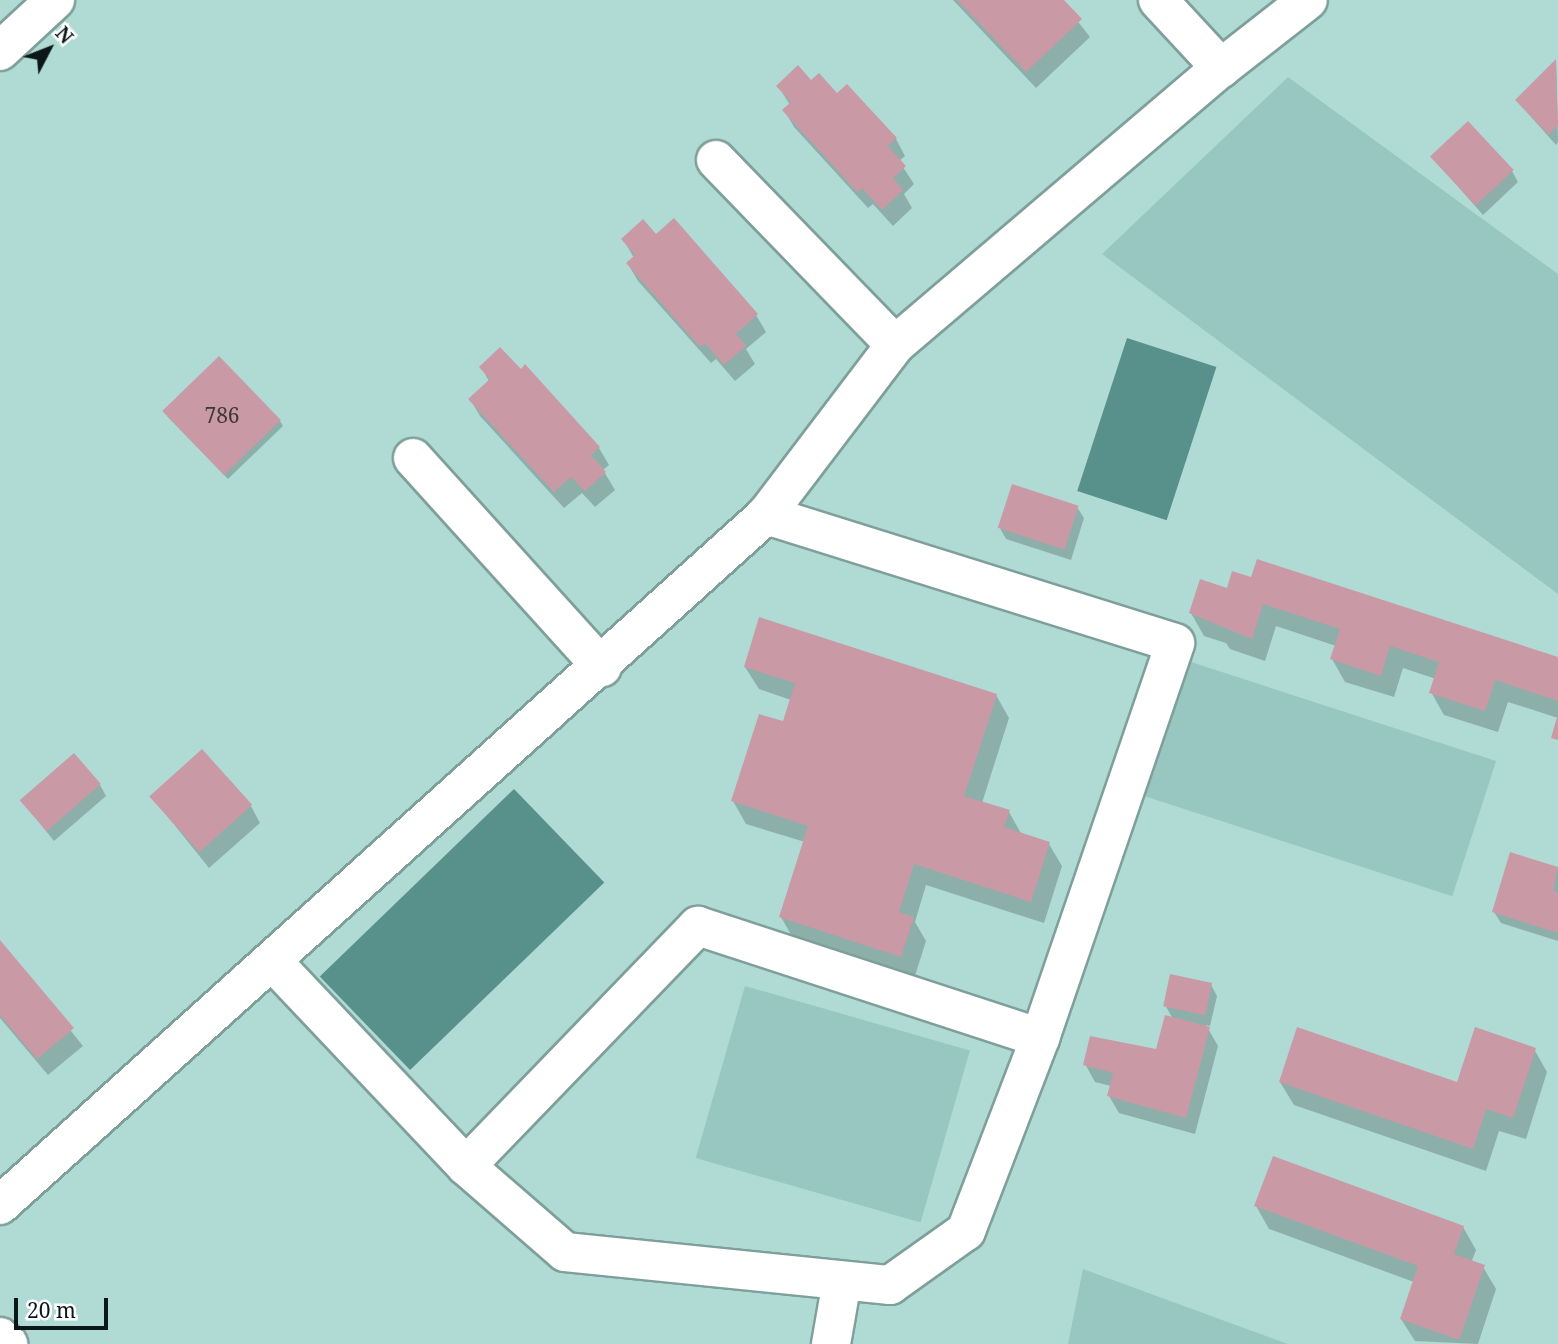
<!DOCTYPE html>
<style>
body{margin:0}
#map{position:relative;width:1558px;height:1344px;overflow:hidden;background:#c6e8e3;font-family:"Noto Serif",serif}
div>[style]{position:absolute}
[style*='--x']{left:calc(var(--x)*1px);top:calc(var(--y)*1px);width:calc(var(--w)*1px);rotate:calc(var(--a)*1deg)}
.built>*{inset:0;background:#b0dbd5;transform-origin:0 0}
.green>*{inset:0;background:#98c7c1;transform-origin:0 0}
.water>*{inset:0;background:#58918b;transform-origin:0 0}
.shadow>*{inset:0;background:#0003}
.building>*{inset:0;background:#ca99a6;transform-origin:0 0}
.roads{filter:drop-shadow(2px 0 #7f9f9a) drop-shadow(-2px 0 #7f9f9a) drop-shadow(0 2px #7f9f9a) drop-shadow(0 -2px #7f9f9a)}
.minor>*{height:38px;margin:-19px;padding:0 19px;transform-origin:19px;border-radius:19px;background:#fff}
span{translate:-50% -50%;white-space:nowrap;text-align:center;line-height:1.15;-webkit-text-stroke:5px #fff;paint-order:stroke}
.number-label{font-size:21px;color:#3c383b}
.number-label span{-webkit-text-stroke-width:0}
.north{position:absolute;left:14px;top:14px;width:70px;height:70px;-webkit-text-stroke:5px #fff;paint-order:stroke;rotate:48deg;font-size:19px;font-weight:700;line-height:28px;text-align:center;color:#0c1817}
.north::after{content:'';display:block;margin:auto;width:24px;height:32px;background:#0c1817;clip-path:polygon(50% 0,100% 100%,50% 72%,0 100%)}
.scale{position:absolute;left:14px;top:1298px;width:94px;height:32px;box-sizing:border-box;border:4px solid #0c1817;border-top:0;padding-left:9px;font-size:21px;line-height:24px;white-space:nowrap;color:#0c1817;-webkit-text-stroke:5px #fff;paint-order:stroke}
</style>
<div id="map">
<div class="built">
<i style="left:0;top:0;width:1558px;height:1344px"></i>
</div>
<div class="green">
<i style="clip-path:polygon(1288px 77px,1558px 274px,1558px 594px,1102px 254px)"></i>
<i style="left:1188px;top:661px;width:324px;height:142px;rotate:18deg"></i>
<i style="left:745px;top:986px;width:234px;height:179px;rotate:16deg"></i>
<i style="clip-path:polygon(1083px 1269px,1288px 1344px,1068px 1344px)"></i>
</div>
<div class="water">
<i style="left:1127px;top:338px;width:94px;height:161px;rotate:18deg"></i>
<i style="left:514px;top:789px;width:130px;height:270px;rotate:46deg"></i>
</div>
<div class="shadow">
<i style="clip-path:polygon(953px 0,1061px 0,1090px 37px,1036px 88px)"></i>
<i style="clip-path:polygon(1556px 62px,1558px 142px,1556px 145px,1517px 101px)"></i>
<i style="clip-path:polygon(811px 83px,837px 95px,896px 139px,905px 156px,899px 161px,914px 184px,904px 194px,912px 208px,893px 226px,873px 204px,868px 208px,794px 127px,784px 110px,790px 105px,778px 86px)"></i>
<i style="clip-path:polygon(1432px 157px,1512px 171px,1518px 182px,1483px 215px)"></i>
<i style="clip-path:polygon(623px 239px,756px 315px,766px 332px,746px 349px,755px 364px,735px 381px,716px 359px,711px 363px,638px 281px,628px 264px,634px 258px)"></i>
<i style="clip-path:polygon(481px 367px,521px 371px,525px 367px,599px 448px,609px 465px,603px 470px,615px 490px,595px 507px,582px 493px,564px 508px,480px 416px,470px 399px,489px 381px)"></i>
<i style="clip-path:polygon(167px 416px,280px 421px,283px 426px,228px 479px)"></i>
<i style="clip-path:polygon(1077px 507px,1084px 518px,1071px 560px,1006px 539px,1000px 528px)"></i>
<i style="clip-path:polygon(1228px 590px,1558px 659px,1558px 718px,1508px 702px,1498px 732px,1444px 715px,1431px 692px,1436px 679px,1403px 668px,1394px 697px,1345px 682px,1332px 659px,1336px 646px,1276px 626px,1265px 661px,1230px 649px,1226px 643px,1204px 636px,1191px 613px)"></i>
<i style="clip-path:polygon(745px 667px,996px 695px,1009px 718px,982px 803px,1009px 812px,1022px 835px,1049px 844px,1062px 866px,1044px 923px,926px 885px,915px 922px,926px 941px,914px 979px,794px 940px,781px 917px,805px 842px,746px 824px,733px 801px,784px 723px,791px 700px,759px 689px)"></i>
<i style="clip-path:polygon(100px 785px,106px 796px,54px 841px,22px 801px)"></i>
<i style="clip-path:polygon(152px 797px,251px 806px,260px 823px,209px 868px)"></i>
<i style="clip-path:polygon(1512px 854px,1558px 868px,1558px 941px,1501px 923px,1494px 912px)"></i>
<i style="clip-path:polygon(0 942px,83px 1046px,48px 1075px,0 1018px)"></i>
<i style="clip-path:polygon(1211px 985px,1217px 996px,1210px 1026px,1206px 1025px,1218px 1046px,1195px 1134px,1119px 1113px,1109px 1096px,1111px 1086px,1095px 1082px,1085px 1064px,1158px 1051px,1173px 1019px,1165px 1005px)"></i>
<i style="clip-path:polygon(1534px 1049px,1547px 1072px,1526px 1139px,1499px 1131px,1486px 1171px,1294px 1105px,1280px 1082px,1458px 1084px)"></i>
<i style="clip-path:polygon(1256px 1206px,1463px 1227px,1476px 1250px,1471px 1263px,1483px 1267px,1496px 1289px,1478px 1344px,1415px 1341px,1401px 1319px,1414px 1282px,1269px 1229px)"></i>
</div>
<div class="building">
<i style="clip-path:polygon(957px 0,1064px 0,1082px 19px,1026px 72px)"></i>
<i style="clip-path:polygon(1556px 59px,1558px 125px,1549px 135px,1515px 100px)"></i>
<i style="clip-path:polygon(798px 65px,811px 80px,819px 73px,837px 93px,847px 84px,897px 138px,888px 146px,906px 166px,893px 178px,903px 190px,882px 210px,862px 188px,858px 193px,782px 110px,791px 102px,776px 86px)"></i>
<i style="left:1468px;top:121px;width:67px;height:52px;rotate:47deg"></i>
<i style="clip-path:polygon(674px 218px,758px 314px,736px 334px,746px 346px,724px 365px,705px 343px,700px 347px,626px 263px,635px 255px,621px 239px,643px 219px,656px 234px)"></i>
<i style="clip-path:polygon(500px 347px,521px 369px,525px 364px,600px 447px,591px 455px,606px 472px,585px 491px,571px 477px,554px 492px,468px 399px,490px 379px,479px 367px)"></i>
<i style="left:219px;top:356px;width:89px;height:79px;rotate:46deg"></i>
<i style="left:1012px;top:484px;width:70px;height:46px;rotate:18deg"></i>
<i style="clip-path:polygon(1257px 559px,1558px 657px,1558px 701px,1495px 680px,1485px 711px,1429px 693px,1439px 662px,1390px 646px,1381px 676px,1330px 659px,1340px 629px,1263px 604px,1252px 639px,1189px 613px,1200px 579px,1227px 588px,1232px 571px,1251px 577px)"></i>
<i style="clip-path:polygon(759px 617px,997px 694px,964px 796px,1010px 810px,1004px 827px,1050px 842px,1031px 902px,914px 864px,899px 912px,914px 917px,901px 957px,779px 917px,808px 826px,731px 801px,759px 714px,783px 721px,795px 683px,744px 667px)"></i>
<i style="clip-path:polygon(1557px 717px,1558px 717px,1558px 740px,1551px 738px)"></i>
<i style="left:202px;top:749px;width:75px;height:71px;rotate:48deg"></i>
<i style="left:74px;top:753px;width:41px;height:72px;rotate:49deg"></i>
<i style="clip-path:polygon(1510px 852px,1558px 867px,1553px 891px,1558px 893px,1558px 933px,1492px 912px)"></i>
<i style="clip-path:polygon(0 940px,74px 1028px,37px 1059px,0 1015px)"></i>
<i style="left:1170px;top:974px;width:43px;height:33px;rotate:12deg"></i>
<i style="clip-path:polygon(1165px 1015px,1210px 1027px,1186px 1118px,1107px 1096px,1113px 1073px,1083px 1065px,1090px 1036px,1156px 1049px)"></i>
<i style="clip-path:polygon(1297px 1027px,1457px 1082px,1475px 1027px,1536px 1048px,1513px 1118px,1486px 1109px,1473px 1149px,1279px 1082px)"></i>
<i style="clip-path:polygon(1273px 1156px,1464px 1226px,1454px 1254px,1485px 1265px,1459px 1340px,1400px 1319px,1418px 1266px,1254px 1206px)"></i>
</div>
<div class="roads">
<div class="minor">
<i style="--x:1158;--y:0;--w:93;--a:47.2"></i>
<i style="--x:0;--y:51;--w:75;--a:-42.8"></i>
<i style="--x:716;--y:160;--w:257;--a:45.9"></i>
<i style="--x:413;--y:458;--w:282;--a:47.9"></i>
<i style="--x:274;--y:963;--w:279;--a:46.6"></i>
<i style="--x:466;--y:1166;--w:131;--a:41"></i>
<i style="--x:565;--y:1252;--w:327;--a:5.8"></i>
<i style="--x:890;--y:1285;--w:93;--a:-35.4"></i>
<i style="--x:966;--y:1231;--w:207;--a:-69"></i>
<i style="--x:1040;--y:1038;--w:417;--a:-71.1"></i>
<i style="--x:1175;--y:643;--w:429;--a:-162.6"></i>
<i style="--x:466;--y:1166;--w:334;--a:-46"></i>
<i style="--x:698;--y:926;--w:360;--a:18.1"></i>
<i style="--x:0;--y:1205;--w:1031;--a:-42.01"></i>
<i style="--x:766;--y:515;--w:213;--a:-52.8"></i>
<i style="--x:895;--y:345;--w:428;--a:-40.4"></i>
<i style="--x:1221;--y:68;--w:110;--a:-38"></i>
<i style="--x:0;--y:1337;--w:11;--a:41"></i>
<i style="--x:831;--y:1344;--w:64;--a:-80.1"></i>
</div>
</div>
<div class="number-label">
<span style="left:222px;top:415px">786</span>
</div>
<div class="north">N</div>
<div class="scale">20 m</div>
</div>
